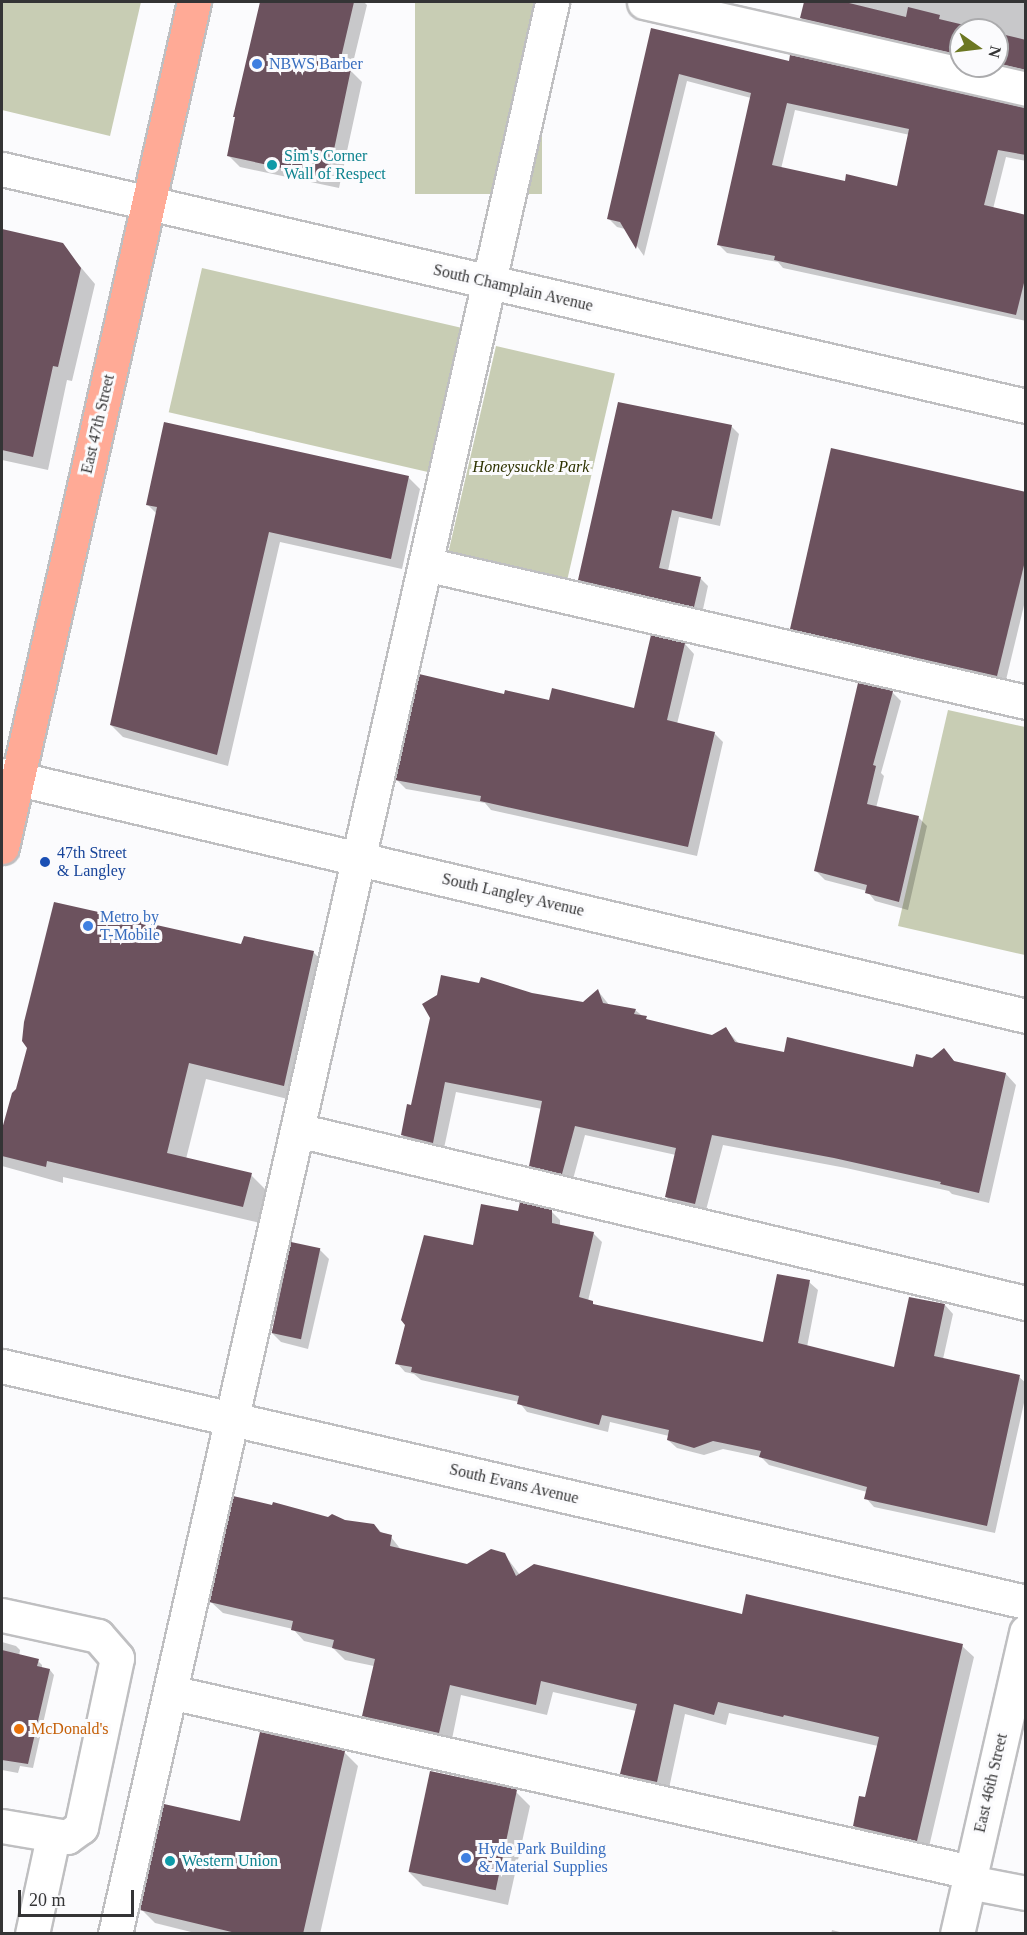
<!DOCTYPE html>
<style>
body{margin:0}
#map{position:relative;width:1027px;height:1935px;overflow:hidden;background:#fbfbfd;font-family:"Times New Roman",serif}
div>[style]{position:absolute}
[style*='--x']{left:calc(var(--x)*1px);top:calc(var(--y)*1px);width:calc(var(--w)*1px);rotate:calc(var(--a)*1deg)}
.green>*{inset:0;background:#c8cdb4;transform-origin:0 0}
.shadow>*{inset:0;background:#0003}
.building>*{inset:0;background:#6c525e;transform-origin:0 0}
.roads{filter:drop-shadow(2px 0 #bfbfc1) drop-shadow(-2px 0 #bfbfc1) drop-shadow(0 2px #bfbfc1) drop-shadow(0 -2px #bfbfc1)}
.minor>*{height:33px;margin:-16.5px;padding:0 16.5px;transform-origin:16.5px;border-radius:16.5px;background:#fff}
.major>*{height:33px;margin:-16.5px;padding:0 16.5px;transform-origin:16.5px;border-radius:16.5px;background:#ffaa96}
.dots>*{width:16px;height:16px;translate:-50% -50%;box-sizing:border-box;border:3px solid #fbfbfd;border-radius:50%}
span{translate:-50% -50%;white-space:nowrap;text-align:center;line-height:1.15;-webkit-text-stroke:6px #fbfbfd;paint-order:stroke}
.shop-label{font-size:16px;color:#366cbe}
.left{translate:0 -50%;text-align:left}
.culture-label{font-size:16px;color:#0d838f}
.street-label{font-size:16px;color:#343435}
.park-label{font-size:16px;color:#2d3200;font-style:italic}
.transit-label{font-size:16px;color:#164399}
.food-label{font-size:16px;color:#c56008}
.frame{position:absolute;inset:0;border:3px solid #343435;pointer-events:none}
.north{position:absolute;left:949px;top:18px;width:60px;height:60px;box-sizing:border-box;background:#fbfbfd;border:2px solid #ababad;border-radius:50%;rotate:104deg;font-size:16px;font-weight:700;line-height:24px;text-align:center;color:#343435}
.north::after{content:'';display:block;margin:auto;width:21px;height:27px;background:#6c7722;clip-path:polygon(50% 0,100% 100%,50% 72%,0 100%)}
.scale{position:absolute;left:18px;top:1890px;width:116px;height:27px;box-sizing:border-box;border:3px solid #343435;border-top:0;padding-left:8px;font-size:18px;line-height:21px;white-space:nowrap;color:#343435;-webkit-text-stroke:4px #fbfbfd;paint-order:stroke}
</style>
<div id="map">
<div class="green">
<i style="clip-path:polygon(2px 2px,141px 2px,110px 136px,2px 110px)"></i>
<i style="left:415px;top:2px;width:127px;height:192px"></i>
<i style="left:202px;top:268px;width:266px;height:148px;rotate:13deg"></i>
<i style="left:496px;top:346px;width:122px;height:221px;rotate:13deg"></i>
<i style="clip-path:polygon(948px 710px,1025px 727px,1025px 955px,898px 926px)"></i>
</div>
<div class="shadow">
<i style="clip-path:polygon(262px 2px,364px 2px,367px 5px,351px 71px,362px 82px,339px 188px,240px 167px,228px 155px,237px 118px,235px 116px)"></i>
<i style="clip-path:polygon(805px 2px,1026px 2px,1026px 75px,997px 66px,997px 30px,961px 30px,961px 60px,809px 26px,801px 18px)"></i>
<i style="clip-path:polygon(evenodd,652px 30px,790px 63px,1026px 109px,1026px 161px,1006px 157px,993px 209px,1026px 216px,1026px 321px,783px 268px,778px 262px,727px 253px,719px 245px,751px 98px,687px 81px,644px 256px,625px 229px,617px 227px,609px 219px,652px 30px,795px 110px,910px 135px,898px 188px,846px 183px,781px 169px,795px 110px)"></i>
<i style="clip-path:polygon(2px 231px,62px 245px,95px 284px,72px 381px,67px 380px,48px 470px,2px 460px)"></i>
<i style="clip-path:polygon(731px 426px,739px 434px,720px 526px,679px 517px,668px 571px,700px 578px,708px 586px,702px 614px,588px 588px,580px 579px)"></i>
<i style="clip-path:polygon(408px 477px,420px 489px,402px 569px,280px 542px,228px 766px,123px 737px,111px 725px,157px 514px,147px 504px)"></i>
<i style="clip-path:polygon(1026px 493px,1026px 597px,1005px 684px,800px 636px,792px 628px)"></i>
<i style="clip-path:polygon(652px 637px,685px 644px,694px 654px,677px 724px,714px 733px,723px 742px,697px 856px,491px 810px,485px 803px,406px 789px,397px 780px,505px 696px,635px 710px)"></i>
<i style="clip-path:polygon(892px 692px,901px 701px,881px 773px,884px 776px,876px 808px,918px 817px,927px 826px,908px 910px,875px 901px,867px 891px,825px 880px,816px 871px)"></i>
<i style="clip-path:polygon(242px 946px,313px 952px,330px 969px,300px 1102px,206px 1079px,186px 1159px,251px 1175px,268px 1192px,260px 1223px,63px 1177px,63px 1183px,2px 1166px,2px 1135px,13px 1094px)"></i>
<i style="clip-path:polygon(598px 991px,610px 1006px,635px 1010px,649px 1021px,712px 1036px,726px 1029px,740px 1045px,785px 1054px,914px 1069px,944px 1050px,956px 1063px,1006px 1074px,1016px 1085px,989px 1203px,952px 1194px,949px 1191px,846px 1168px,723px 1145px,705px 1214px,677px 1208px,666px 1197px,676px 1155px,585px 1135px,572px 1183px,541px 1176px,530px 1165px,542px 1109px,456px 1092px,443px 1153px,413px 1146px,403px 1135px,412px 1107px,531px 994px,583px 1003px)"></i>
<i style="clip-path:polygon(551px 1211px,560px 1220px,560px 1226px,593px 1233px,602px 1242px,588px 1301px,596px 1306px,764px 1344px,809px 1282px,818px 1290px,807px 1347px,895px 1369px,945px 1305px,953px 1314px,943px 1359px,1019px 1377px,1026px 1383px,1026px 1394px,995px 1533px,874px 1507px,866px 1498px,867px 1492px,769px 1465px,761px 1457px,723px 1449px,704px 1455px,677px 1448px,668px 1440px,669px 1436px,610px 1422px,608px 1432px,527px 1412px,519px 1402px,421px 1380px,414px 1374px,405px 1372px,397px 1363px,474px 1247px,519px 1213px)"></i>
<i style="clip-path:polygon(320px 1250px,329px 1259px,308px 1349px,281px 1342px,272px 1333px)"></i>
<i style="clip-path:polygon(329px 1519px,374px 1525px,384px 1535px,391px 1537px,402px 1551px,467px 1566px,504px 1554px,520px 1575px,743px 1616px,962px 1646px,974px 1657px,928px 1851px,866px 1837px,854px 1826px,866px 1799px,878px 1746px,729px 1713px,726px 1725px,685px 1714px,668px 1793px,634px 1785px,622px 1774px,636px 1711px,553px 1692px,547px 1715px,461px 1695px,451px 1744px,375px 1727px,363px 1715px,374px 1666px,345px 1660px,333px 1648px,304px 1641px,293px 1629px,223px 1613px,211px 1602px)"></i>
<i style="clip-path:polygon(2px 1642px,16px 1646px,20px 1650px,19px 1656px,38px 1661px,42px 1665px,42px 1669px,50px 1670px,54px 1675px,33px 1768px,20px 1766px,18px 1773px,2px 1770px)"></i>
<i style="clip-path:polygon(344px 1752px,358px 1766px,320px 1934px,199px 1934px,155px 1923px,141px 1909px)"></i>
<i style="clip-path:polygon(516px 1792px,530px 1806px,508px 1905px,423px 1886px,409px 1872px)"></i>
<i style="clip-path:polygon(832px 1930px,847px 1934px,831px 1934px)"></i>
</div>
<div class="building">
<i style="clip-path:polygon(260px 2px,354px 2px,339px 66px,351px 69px,328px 178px,227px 156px,235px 117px,233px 117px)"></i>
<i style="clip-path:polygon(804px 2px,845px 2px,906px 17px,908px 7px,940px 15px,939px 19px,985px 30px,961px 30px,961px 55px,800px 18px)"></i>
<i style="clip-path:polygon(evenodd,651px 28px,789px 61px,790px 55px,1026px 107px,1026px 155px,998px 150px,984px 205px,1026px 215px,1026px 275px,1016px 315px,774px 260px,775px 256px,717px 245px,751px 93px,679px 74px,636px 249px,620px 222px,607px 219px,651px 28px,787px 103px,909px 129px,897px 186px,846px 174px,845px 181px,772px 165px,787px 103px)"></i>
<i style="clip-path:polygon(997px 33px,1026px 40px,1026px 70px,997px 63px)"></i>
<i style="clip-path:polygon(2px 229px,63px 243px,81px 268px,58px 367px,53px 366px,33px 457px,2px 450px)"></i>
<i style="clip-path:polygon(618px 402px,732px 425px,712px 519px,672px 510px,659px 568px,701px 577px,694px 607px,578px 580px)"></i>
<i style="clip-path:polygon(164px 422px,409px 476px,391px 559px,269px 532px,217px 755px,110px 725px,157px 507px,146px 505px)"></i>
<i style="clip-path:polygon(831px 448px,1026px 492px,1026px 557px,997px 676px,790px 629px)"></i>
<i style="clip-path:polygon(651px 635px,685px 643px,667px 720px,715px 732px,688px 847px,480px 801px,481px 796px,395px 780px,419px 674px,504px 694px,505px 690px,549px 700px,552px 688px,634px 708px)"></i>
<i style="clip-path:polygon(858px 683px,893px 691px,873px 765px,876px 766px,867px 804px,919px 816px,899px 902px,865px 893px,867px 885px,814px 871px)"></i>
<i style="clip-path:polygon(54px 902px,241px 944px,244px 936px,314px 951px,284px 1086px,189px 1063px,167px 1153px,252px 1173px,243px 1207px,47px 1161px,46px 1167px,2px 1156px,2px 1129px,12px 1093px,16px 1089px,27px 1048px,22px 1041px,24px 1022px)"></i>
<i style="clip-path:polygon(441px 975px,479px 983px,481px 977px,532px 993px,583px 1002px,598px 989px,603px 1003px,636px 1009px,634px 1014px,647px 1016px,646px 1019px,712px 1035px,726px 1027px,735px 1042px,784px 1052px,787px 1037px,913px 1067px,916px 1054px,932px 1058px,944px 1048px,954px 1061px,1006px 1073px,979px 1193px,940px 1184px,941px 1182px,834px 1158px,712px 1135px,695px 1204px,665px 1197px,676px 1148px,575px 1126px,562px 1174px,529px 1166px,542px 1101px,445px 1082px,433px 1143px,401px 1135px,407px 1104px,411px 1105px,430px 1018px,422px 1004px,437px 995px)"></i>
<i style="clip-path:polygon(520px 1202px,552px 1210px,552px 1223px,594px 1232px,579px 1297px,593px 1301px,593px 1304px,763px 1342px,777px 1274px,810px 1280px,798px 1343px,894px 1367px,909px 1297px,945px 1304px,934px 1356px,1020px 1375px,987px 1526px,864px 1499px,867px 1487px,759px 1457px,761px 1451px,713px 1441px,694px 1448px,667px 1440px,669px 1430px,602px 1415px,599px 1425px,517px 1404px,519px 1396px,411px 1372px,412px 1367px,395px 1364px,405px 1325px,401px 1320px,424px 1235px,473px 1245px,481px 1204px,518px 1211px)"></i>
<i style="left:291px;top:1242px;width:30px;height:93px;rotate:12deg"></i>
<i style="clip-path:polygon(233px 1496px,272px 1505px,273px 1502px,328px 1517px,332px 1514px,345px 1520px,374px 1524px,380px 1532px,392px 1535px,390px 1546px,467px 1564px,491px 1549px,505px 1553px,516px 1576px,534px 1564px,742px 1614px,746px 1594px,963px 1644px,917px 1841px,853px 1826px,859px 1796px,865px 1797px,879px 1737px,784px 1715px,783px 1717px,718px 1702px,714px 1715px,674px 1704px,657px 1782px,620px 1774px,637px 1704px,541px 1681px,536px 1705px,450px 1685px,439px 1733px,362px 1716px,375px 1659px,332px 1648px,334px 1640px,291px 1630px,293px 1621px,209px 1602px)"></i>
<i style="clip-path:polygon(2px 1650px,39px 1659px,37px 1666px,50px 1669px,28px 1764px,2px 1760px)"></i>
<i style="clip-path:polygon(260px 1732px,345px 1751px,303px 1934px,240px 1934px,140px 1910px,164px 1804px,240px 1821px)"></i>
<i style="left:430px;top:1771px;width:89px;height:103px;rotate:12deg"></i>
</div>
<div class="roads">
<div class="minor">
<i style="--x:644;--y:2;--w:392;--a:12.8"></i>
<i style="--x:2;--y:169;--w:1051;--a:13.03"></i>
<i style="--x:425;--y:564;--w:617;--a:12.93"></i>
<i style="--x:2;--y:775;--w:1052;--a:13.24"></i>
<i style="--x:297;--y:1130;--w:749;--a:13.35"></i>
<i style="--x:2;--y:1366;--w:1051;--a:12.98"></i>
<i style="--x:2;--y:1615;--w:98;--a:12.3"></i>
<i style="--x:98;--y:1636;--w:29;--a:49"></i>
<i style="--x:117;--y:1658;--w:173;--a:102"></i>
<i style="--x:81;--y:1827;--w:17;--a:144"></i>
<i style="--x:67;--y:1837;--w:66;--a:-170.4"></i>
<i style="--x:170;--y:1692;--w:821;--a:12.67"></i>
<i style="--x:969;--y:1882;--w:58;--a:10.9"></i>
<i style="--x:32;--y:1934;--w:99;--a:-77.8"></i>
<i style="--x:115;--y:1934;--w:1981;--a:-77.25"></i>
<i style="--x:957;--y:1934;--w:310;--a:-77.1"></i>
</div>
<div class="major">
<i style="--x:2;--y:847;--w:867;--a:-77.2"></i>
</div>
</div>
<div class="dots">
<i style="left:257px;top:64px;background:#3f7fe0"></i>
<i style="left:272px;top:165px;background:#0f9aa8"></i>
<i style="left:45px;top:862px;background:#1a4fb4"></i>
<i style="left:88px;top:926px;background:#3f7fe0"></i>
<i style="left:19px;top:1729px;background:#e8710a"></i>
<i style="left:466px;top:1858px;background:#3f7fe0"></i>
<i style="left:170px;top:1861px;background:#0f9aa8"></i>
</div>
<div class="shop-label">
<span class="left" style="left:269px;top:64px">NBWS Barber</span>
<span class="left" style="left:100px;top:926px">Metro by<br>T-Mobile</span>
<span class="left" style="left:478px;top:1858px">Hyde Park Building<br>&amp; Material Supplies</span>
</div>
<div class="culture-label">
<span class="left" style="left:284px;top:165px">Sim's Corner<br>Wall of Respect</span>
<span class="left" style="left:182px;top:1861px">Western Union</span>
</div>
<div class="street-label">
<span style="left:513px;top:288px;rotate:13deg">South Champlain Avenue</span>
<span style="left:98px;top:424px;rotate:-77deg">East 47th Street</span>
<span style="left:513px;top:895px;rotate:13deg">South Langley Avenue</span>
<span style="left:514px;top:1484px;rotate:13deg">South Evans Avenue</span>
<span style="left:991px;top:1783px;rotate:-77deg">East 46th Street</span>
</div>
<div class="park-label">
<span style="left:531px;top:467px">Honeysuckle Park</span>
</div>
<div class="transit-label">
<span class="left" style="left:57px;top:862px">47th Street<br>&amp; Langley</span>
</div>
<div class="food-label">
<span class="left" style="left:31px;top:1729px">McDonald's</span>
</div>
<div class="frame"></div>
<div class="north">N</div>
<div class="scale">20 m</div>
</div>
